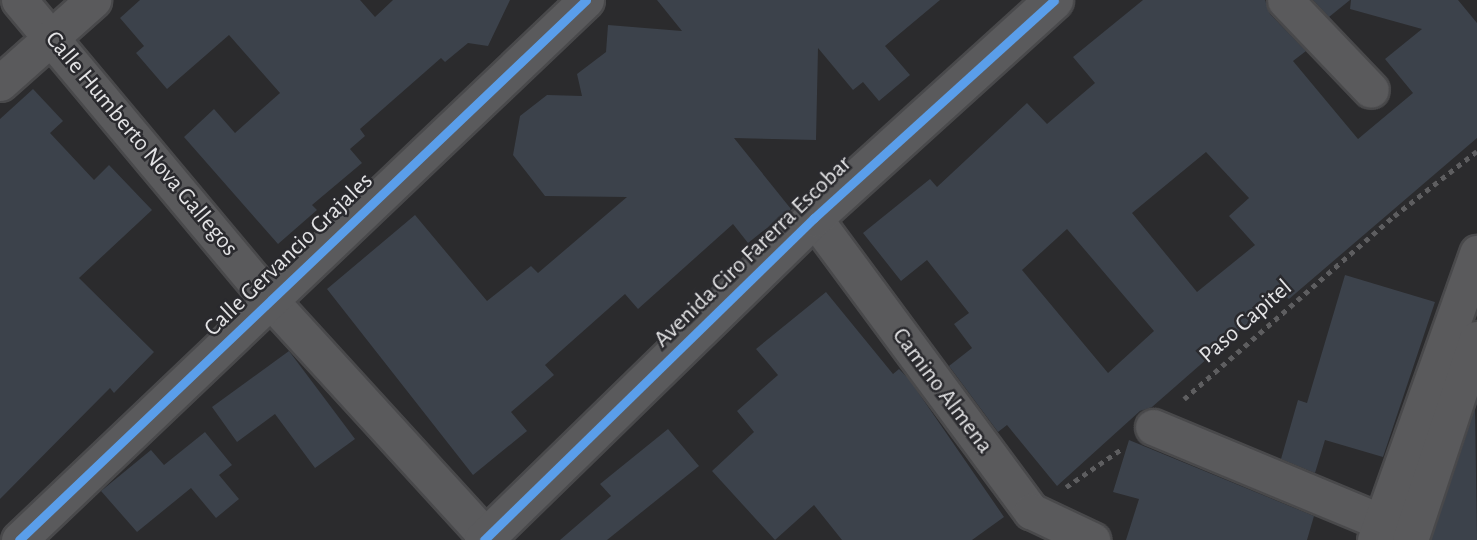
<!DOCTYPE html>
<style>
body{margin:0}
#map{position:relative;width:1477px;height:540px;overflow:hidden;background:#2b2b2d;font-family:"Alegreya Sans",sans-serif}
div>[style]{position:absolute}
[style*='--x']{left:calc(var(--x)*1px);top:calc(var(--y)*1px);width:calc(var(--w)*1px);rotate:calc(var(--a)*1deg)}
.building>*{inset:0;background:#3c424b}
.path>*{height:4.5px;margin-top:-2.25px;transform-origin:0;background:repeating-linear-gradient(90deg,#5e5e60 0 5px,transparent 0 10px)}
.roads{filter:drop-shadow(2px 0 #49494b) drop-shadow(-2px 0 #49494b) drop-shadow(0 2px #49494b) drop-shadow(0 -2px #49494b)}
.minor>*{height:35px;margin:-17.5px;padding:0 17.5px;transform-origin:17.5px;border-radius:17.5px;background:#5a5a5c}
.tertiary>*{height:38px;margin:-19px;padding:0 19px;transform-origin:19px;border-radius:19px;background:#5a5a5c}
.cycleway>*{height:9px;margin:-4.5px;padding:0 4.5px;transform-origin:4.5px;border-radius:4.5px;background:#5a9eea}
span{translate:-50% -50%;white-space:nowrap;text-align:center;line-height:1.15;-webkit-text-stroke:5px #2a2a2e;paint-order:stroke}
.street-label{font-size:24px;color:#e3e3e5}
</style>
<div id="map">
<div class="building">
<i style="clip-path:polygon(140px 0,360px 0,375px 17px,393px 0,510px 0,488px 46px,468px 43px,445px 62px,441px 58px,360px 129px,365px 136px,350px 149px,362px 163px,312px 205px,317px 210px,278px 244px,184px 137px,214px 109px,235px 133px,280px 93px,229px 35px,167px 89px,136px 53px,144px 46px,120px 18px)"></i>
<i style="clip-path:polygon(657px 0,940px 0,885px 46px,910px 75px,879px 101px,863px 82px,853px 90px,818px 48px,816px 140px,734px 138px,791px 209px,748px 243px,733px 224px,638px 309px,625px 294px,545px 365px,554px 375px,511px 412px,527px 431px,473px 475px,327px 289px,415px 215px,487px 301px,531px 266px,538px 273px,627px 197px,545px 196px,513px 155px,520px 116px,547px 95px,582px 96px,577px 74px,606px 52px,608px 25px,682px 31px)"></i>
<i style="clip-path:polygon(evenodd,1143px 0,1265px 0,1270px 14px,1306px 51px,1293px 61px,1358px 139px,1413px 93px,1385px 59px,1422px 29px,1350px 9px,1351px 0,1458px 0,1477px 23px,1477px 138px,1289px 299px,1286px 297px,1251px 326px,1248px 323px,1152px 407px,1140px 411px,1057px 486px,1007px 425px,998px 432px,949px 366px,972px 348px,954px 324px,969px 313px,927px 260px,901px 281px,863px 233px,930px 179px,937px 187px,1027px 103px,1047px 124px,1095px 83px,1073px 57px,1143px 0,1206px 152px,1249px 198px,1229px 216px,1255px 245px,1197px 292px,1132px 213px,1206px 152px,1143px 0,1067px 229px,1154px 331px,1108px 373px,1022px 270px,1067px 229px)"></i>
<i style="clip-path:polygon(1313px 0,1350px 0,1329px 17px)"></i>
<i style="clip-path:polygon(33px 89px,63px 121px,50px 133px,94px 180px,109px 165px,152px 210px,79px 278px,154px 352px,114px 393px,110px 388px,0 499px,0 119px)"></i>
<i style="clip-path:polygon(1345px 275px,1435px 302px,1383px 457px,1325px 440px,1315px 473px,1281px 459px,1298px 400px,1307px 403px)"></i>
<i style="clip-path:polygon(826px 292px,893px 374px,899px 369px,909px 379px,1004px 517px,972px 540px,842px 540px,814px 505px,775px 540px,712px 471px,754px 432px,737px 411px,778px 375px,756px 349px)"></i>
<i style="clip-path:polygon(289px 351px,355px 439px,315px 468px,275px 414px,237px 442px,212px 407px)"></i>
<i style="clip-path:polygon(1475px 409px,1477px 540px,1431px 540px)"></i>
<i style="clip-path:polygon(668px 429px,699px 466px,607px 540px,560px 540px,611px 496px,600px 484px)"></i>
<i style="clip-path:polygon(205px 432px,232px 465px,219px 475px,239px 499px,216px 518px,191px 488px,137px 532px,101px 491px,151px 450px,164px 465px)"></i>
<i style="clip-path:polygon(1129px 440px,1314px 516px,1307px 540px,1126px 540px,1139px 499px,1113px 492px)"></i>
</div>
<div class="path">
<i style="--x:1184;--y:399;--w:279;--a:-41.1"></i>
<i style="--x:1394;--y:216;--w:105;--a:-38.1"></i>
<i style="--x:1066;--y:487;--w:69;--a:-34.4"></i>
</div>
<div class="roads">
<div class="minor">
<i style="--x:19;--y:0;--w:391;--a:50.1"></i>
<i style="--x:270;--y:300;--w:322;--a:47.6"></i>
<i style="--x:1285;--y:0;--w:124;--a:46.3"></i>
<i style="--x:0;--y:83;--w:125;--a:-41.7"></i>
<i style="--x:814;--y:218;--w:365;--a:53.5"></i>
<i style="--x:1031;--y:511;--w:68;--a:25.4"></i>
<i style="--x:1153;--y:427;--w:247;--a:22.6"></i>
<i style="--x:19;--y:540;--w:783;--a:-43.6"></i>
<i style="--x:1375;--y:540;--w:305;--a:-70.4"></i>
<i style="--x:1410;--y:540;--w:212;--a:-71.6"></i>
</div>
<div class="tertiary">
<i style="--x:484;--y:540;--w:461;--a:-44.3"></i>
<i style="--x:814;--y:218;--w:324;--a:-42.2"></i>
</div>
</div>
<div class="cycleway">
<i style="--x:19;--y:540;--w:783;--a:-43.6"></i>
<i style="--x:484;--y:540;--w:461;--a:-44.3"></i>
<i style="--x:814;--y:218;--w:324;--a:-42.2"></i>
</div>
<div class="street-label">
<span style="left:141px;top:144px;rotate:50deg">Calle Humberto Nova Gallegos</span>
<span style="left:753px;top:252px;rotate:-44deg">Avenida Ciro Farerra Escobar</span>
<span style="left:289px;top:255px;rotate:-44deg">Calle Gervancio Grajales</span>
<span style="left:1246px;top:322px;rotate:-41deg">Paso Capitel</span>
<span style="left:942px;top:391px;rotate:53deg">Camino Almena</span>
</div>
</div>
